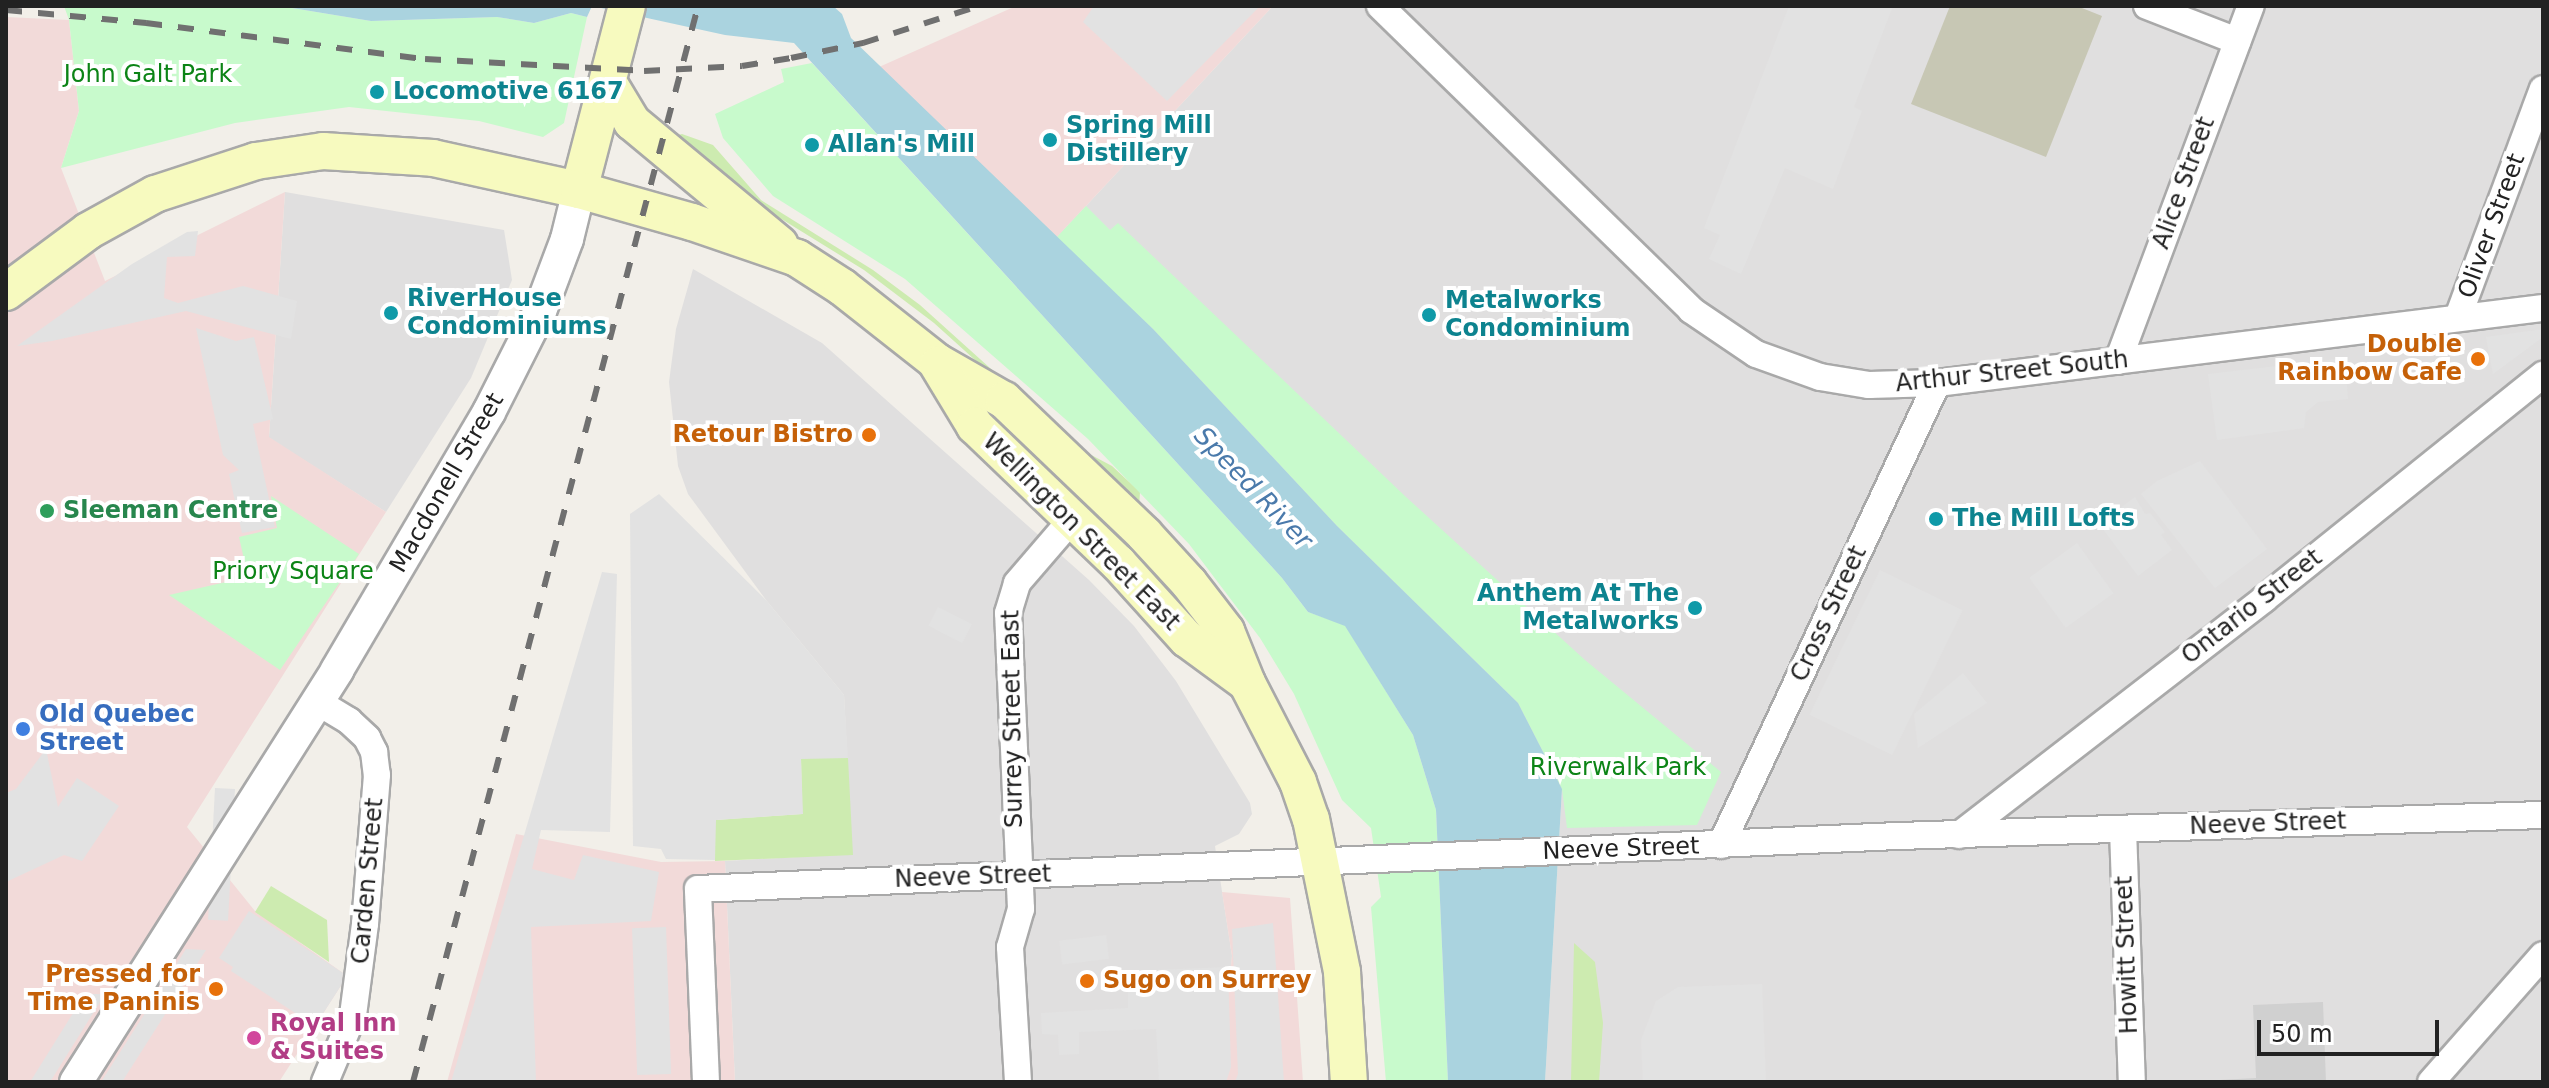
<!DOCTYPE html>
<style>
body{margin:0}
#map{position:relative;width:2549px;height:1088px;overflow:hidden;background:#f2efe9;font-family:"DejaVu Sans",sans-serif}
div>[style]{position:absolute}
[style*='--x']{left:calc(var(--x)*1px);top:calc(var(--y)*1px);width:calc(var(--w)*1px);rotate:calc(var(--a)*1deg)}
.residential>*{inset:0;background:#e0dfdf}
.commercial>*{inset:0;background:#f2dad9}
.religious>*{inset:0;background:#d0d0d0}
.construction>*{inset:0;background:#c7c7b4}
.grass>*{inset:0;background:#cdebb0}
.park>*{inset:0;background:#c8facc}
.parking>*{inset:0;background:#e2e2e2;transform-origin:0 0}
.water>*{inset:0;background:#aad3df}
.roads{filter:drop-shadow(2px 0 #a9a9a9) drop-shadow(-2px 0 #a9a9a9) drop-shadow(0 2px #a9a9a9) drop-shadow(0 -2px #a9a9a9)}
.minor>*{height:26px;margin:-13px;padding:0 13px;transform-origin:13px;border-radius:13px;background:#fff}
.tertiary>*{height:32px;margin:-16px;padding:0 16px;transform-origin:16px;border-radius:16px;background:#fff}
.secondary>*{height:36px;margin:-18px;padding:0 18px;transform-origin:18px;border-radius:18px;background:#f7fabf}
.rail>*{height:6px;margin-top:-3px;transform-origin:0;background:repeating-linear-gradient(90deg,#707070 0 16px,transparent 0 32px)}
.dots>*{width:22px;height:22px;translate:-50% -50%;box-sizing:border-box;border:4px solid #fff;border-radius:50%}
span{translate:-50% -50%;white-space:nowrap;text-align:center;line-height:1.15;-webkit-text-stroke:8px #fff;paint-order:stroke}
.park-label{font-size:24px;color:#0c8416}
.culture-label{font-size:24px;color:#0d838f;font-weight:700}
.left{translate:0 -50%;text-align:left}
.right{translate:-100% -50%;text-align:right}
.street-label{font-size:24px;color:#222}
.food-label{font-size:24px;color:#c56008;font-weight:700}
.leisure-label{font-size:24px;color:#27864d;font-weight:700}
.shop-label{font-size:24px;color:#366cbe;font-weight:700}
.hotel-label{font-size:24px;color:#b23c85;font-weight:700}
.water-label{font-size:26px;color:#4a7aab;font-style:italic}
.frame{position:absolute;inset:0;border:8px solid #222;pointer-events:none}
.scale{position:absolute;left:2257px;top:1020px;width:182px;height:36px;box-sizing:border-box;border:4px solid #222;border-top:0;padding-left:10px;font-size:24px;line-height:28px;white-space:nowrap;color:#222;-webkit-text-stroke:6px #fff;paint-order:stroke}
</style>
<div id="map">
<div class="residential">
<i style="clip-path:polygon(1273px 6px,2543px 6px,2543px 1082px,1545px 1082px,1562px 789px,1056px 238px)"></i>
<i style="clip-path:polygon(285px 192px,504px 230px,512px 280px,471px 378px,386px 512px,269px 438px)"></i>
<i style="clip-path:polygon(693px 269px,822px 343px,1089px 580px,1134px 626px,1176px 681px,1250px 803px,1252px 814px,1239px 834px,1215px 846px,1232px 956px,1219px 1082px,735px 1082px,725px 861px,852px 854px,844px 695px,766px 600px,688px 494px,678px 466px,669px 382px,676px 329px)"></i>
</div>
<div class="commercial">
<i style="clip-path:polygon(1016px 6px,1273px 6px,1056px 238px,879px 67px)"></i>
<i style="clip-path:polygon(6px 17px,69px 20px,79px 111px,61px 168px,105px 281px,285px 192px,269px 437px,386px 512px,187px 827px,255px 911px,343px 973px,342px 984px,279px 1082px,6px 1082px)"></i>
<i style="clip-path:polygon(516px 834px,661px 862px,725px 861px,735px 1082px,447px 1082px)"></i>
<i style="clip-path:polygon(1222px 892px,1290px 898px,1303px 1082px,1219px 1082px,1232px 956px)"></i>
</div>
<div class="religious">
<i style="clip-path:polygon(2323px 1002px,2326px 1082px,2182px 1082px,2256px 1078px,2253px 1005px)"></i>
</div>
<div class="construction">
<i style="clip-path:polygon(1950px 6px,2077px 6px,2102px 16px,2046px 157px,1911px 104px)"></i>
</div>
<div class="grass">
<i style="clip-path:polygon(682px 134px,713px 145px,761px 200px,873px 270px,920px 305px,1080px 449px,1112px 466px,1140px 492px,1139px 508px,934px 323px,864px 270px,670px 150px,674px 136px)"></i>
<i style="clip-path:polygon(801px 758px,848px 758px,853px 855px,715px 861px,715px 820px,802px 814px)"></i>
<i style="clip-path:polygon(271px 886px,327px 920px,329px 962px,255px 912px)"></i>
<i style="clip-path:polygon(1574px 943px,1595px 962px,1603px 1023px,1599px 1082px,1571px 1082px)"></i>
</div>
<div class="park">
<i style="clip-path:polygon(64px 6px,280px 6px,371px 21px,497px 17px,534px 23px,571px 13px,587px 17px,564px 123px,543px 137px,479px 121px,349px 107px,235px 123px,61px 168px,79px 111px,69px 20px)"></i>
<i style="clip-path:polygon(812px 63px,1282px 578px,1308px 612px,1345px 625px,1413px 735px,1436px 810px,1448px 1082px,1386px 1082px,1371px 907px,1381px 897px,1371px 828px,1342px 800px,1294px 694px,1260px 638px,1189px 544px,1088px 439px,905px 279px,773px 196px,723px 138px,715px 114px,784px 82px,781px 69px)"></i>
<i style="clip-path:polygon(1086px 206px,1110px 230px,1118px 223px,1406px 497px,1585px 660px,1721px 772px,1697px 825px,1567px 828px,1562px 789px,1518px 703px,1337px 526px,1153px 329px,1056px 238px)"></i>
<i style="clip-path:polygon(271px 496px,359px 554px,280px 670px,169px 595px,248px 577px,239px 537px,277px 528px)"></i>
</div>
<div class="parking">
<i style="clip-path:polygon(1094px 6px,1260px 6px,1167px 101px,1083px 22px)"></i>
<i style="clip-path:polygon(1789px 6px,1893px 6px,1854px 107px,1862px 111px,1833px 189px,1785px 168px,1741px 274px,1709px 259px,1720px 235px,1704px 228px)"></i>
<i style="clip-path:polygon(198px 231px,195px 256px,167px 257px,164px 298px,178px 303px,243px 286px,297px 301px,291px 339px,186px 311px,52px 341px,17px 346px,132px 264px,187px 232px)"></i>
<i style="clip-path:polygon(196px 328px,236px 341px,254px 337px,273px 419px,253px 424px,275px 527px,242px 533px,229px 474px,239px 470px,223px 455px)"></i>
<i style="clip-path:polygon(2543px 329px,2543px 337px,2493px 374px,2486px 337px)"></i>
<i style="clip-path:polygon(2345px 358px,2348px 399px,2318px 402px,2306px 412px,2304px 428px,2217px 440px,2208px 374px)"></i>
<i style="clip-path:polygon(2200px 461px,2267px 549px,2215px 588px,2141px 494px,2157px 481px)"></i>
<i style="clip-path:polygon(659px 494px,766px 600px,844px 695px,848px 758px,801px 759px,803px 814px,716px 820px,715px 860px,666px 859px,661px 849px,633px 846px,630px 514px)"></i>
<i style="clip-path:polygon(2135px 497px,2145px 514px,2150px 513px,2165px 532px,2161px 535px,2172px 550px,2138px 576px,2099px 524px)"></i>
<i style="left:2077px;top:543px;width:62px;height:59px;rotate:54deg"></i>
<i style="left:1880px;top:570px;width:92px;height:161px;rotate:26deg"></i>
<i style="clip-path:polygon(602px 572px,617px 574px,610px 832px,541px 830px,532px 869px,574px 880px,583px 855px,659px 872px,651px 921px,531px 927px,536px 1082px,451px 1082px)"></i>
<i style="left:938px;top:607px;width:38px;height:21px;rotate:27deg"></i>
<i style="clip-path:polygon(1963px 673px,1987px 703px,1918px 748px,1914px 714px)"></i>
<i style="clip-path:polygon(46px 749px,58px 807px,77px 778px,119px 806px,82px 861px,64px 855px,6px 882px,6px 793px,16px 789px)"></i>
<i style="left:215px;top:788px;width:20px;height:132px;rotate:3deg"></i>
<i style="clip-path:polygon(249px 911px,343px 973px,342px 984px,315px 1026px,231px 971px,233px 967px,219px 958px)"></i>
<i style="clip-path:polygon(1273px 923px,1284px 1082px,1235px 1082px,1238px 1074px,1232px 929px)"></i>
<i style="left:666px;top:927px;width:147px;height:34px;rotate:88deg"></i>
<i style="left:1106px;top:935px;width:24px;height:47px;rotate:83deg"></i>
<i style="clip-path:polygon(186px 949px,206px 950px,122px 1082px,101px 1082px)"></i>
<i style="clip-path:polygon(1228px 967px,1231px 1067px,1226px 1082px,1159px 1082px,1156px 1029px,1079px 1032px,1079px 1054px,1059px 1055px,1058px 1035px,1042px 1034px,1041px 1013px,1128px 1008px,1128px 971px)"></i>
<i style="clip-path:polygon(1762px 984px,1766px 1082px,1643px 1082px,1641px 1040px,1656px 1001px,1678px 987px)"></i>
<i style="clip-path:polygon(85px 994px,105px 994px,50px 1082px,30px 1082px)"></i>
</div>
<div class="water">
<i style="clip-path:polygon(280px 6px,833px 6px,842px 14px,851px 38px,1153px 329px,1337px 526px,1518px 703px,1562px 789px,1545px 1082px,1448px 1082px,1436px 810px,1413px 735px,1345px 626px,1308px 612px,1282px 578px,794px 43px,725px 35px,592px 6px,587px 17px,571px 13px,534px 23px,497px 17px,371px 21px)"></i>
</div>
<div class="roads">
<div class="minor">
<i style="--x:1380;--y:6;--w:435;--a:44.3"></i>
<i style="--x:1691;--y:310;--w:78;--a:34.1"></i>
<i style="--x:1756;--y:354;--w:68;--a:19.8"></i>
<i style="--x:1820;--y:377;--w:50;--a:9.3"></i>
<i style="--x:1869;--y:385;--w:68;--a:-1.7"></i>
<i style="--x:1937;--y:383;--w:611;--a:-7.06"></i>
<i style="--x:2147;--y:6;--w:97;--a:21.3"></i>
<i style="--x:2458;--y:317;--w:243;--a:-69.6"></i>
<i style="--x:2118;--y:361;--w:379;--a:-69.5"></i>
<i style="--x:316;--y:701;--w:39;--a:31"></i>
<i style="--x:349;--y:721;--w:25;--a:43"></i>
<i style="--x:367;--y:738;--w:16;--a:63"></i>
<i style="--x:374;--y:752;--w:23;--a:83"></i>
<i style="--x:377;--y:775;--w:149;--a:94.6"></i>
<i style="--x:365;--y:924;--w:92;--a:97.5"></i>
<i style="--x:353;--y:1015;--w:73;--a:112.7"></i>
<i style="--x:2123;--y:829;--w:253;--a:88"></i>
<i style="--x:1959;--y:835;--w:386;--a:-37.7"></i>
<i style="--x:2264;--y:599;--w:358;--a:-38.8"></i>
<i style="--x:1721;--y:845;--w:510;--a:-64.94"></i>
<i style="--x:706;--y:1082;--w:193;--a:-92.4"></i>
<i style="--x:698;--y:889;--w:1202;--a:-2.53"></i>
<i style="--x:1899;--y:836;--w:644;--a:-1.87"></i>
<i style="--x:1018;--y:1082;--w:135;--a:-93.4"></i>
<i style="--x:1010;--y:947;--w:40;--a:-74"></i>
<i style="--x:1021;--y:909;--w:296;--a:-92.5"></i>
<i style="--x:1008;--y:613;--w:31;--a:-73"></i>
<i style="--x:1017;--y:583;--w:84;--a:-49.3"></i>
<i style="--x:2431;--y:1082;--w:169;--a:-48.6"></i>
</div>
<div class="tertiary">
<i style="--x:76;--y:1082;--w:488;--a:-57.6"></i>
<i style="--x:337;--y:670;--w:299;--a:-59.5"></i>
<i style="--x:489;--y:412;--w:113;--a:-63.2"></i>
<i style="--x:540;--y:311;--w:77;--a:-69.4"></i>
<i style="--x:567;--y:239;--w:50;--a:-76.2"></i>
</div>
<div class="secondary">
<i style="--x:608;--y:82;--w:47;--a:59"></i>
<i style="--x:632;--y:122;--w:192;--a:39.7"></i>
<i style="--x:579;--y:190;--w:190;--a:-75.4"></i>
<i style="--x:6;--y:292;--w:102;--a:-36.6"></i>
<i style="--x:88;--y:231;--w:77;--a:-28.9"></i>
<i style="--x:155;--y:194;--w:106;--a:-18.1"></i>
<i style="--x:256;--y:161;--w:68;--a:-8.5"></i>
<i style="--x:323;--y:151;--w:110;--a:3.6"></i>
<i style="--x:433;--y:158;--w:149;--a:12.4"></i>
<i style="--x:579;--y:190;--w:117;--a:15.8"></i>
<i style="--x:692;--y:222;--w:111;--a:18.9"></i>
<i style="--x:797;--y:258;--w:54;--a:32.8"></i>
<i style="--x:842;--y:287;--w:121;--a:38.3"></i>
<i style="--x:937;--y:362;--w:77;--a:29.6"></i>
<i style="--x:1004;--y:400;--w:194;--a:43.7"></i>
<i style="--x:1144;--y:534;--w:67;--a:47.4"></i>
<i style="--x:1189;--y:583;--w:61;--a:52.4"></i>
<i style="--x:1226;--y:631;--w:56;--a:68"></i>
<i style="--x:1247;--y:683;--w:111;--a:62.7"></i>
<i style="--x:1298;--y:782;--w:39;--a:71"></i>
<i style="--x:1311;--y:819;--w:156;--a:78.5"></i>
<i style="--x:1342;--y:972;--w:110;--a:86.4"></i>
<i style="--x:938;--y:365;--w:71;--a:58.8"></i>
<i style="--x:975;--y:426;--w:198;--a:43.8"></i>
<i style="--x:1118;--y:563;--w:103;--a:47.8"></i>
<i style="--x:1187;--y:639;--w:74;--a:36.3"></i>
</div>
</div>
<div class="rail">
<i style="--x:6;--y:10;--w:141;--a:5.3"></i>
<i style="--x:146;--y:23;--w:281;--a:7.4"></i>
<i style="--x:425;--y:59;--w:219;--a:3.1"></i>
<i style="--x:644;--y:71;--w:98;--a:-2.9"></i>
<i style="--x:742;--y:66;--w:50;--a:-9.3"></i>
<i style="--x:791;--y:58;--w:74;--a:-11.8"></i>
<i style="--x:863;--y:43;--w:122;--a:-17.7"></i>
<i style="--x:413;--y:1082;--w:1113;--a:-75.16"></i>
</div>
<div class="dots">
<i style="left:377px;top:92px;background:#0f9aa8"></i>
<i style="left:1050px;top:140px;background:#0f9aa8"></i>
<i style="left:812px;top:145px;background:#0f9aa8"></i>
<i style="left:391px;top:313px;background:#0f9aa8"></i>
<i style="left:1429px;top:315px;background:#0f9aa8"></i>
<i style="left:2478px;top:359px;background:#e8710a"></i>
<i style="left:869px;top:435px;background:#e8710a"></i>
<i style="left:47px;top:511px;background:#2e9e5b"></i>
<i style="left:1936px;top:519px;background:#0f9aa8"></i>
<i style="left:1695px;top:608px;background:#0f9aa8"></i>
<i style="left:23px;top:729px;background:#3f7fe0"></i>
<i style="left:1087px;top:981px;background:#e8710a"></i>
<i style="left:216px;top:989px;background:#e8710a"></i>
<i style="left:254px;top:1038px;background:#d1479c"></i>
</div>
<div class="park-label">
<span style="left:148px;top:75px">John Galt Park</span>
<span style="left:293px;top:572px">Priory Square</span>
<span style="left:1618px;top:768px">Riverwalk Park</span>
</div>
<div class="culture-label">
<span class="left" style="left:393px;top:92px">Locomotive 6167</span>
<span class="left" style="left:1066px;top:140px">Spring Mill<br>Distillery</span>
<span class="left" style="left:828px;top:145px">Allan's Mill</span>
<span class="left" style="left:407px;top:313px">RiverHouse<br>Condominiums</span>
<span class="left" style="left:1445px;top:315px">Metalworks<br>Condominium</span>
<span class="left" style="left:1952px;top:519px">The Mill Lofts</span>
<span class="right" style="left:1679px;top:608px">Anthem At The<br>Metalworks</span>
</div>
<div class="street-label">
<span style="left:2184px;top:183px;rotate:-70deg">Alice Street</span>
<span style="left:2492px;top:226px;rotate:-70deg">Oliver Street</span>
<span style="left:2012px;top:372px;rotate:-6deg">Arthur Street South</span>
<span style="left:447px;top:483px;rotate:-60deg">Macdonell Street</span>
<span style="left:1081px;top:532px;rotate:45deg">Wellington Street East</span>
<span style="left:2252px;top:607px;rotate:-38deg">Ontario Street</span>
<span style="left:1829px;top:614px;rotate:-65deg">Cross Street</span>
<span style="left:1013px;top:719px;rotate:-91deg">Surrey Street East</span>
<span style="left:2268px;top:824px;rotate:-2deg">Neeve Street</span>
<span style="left:1621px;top:849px;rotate:-2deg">Neeve Street</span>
<span style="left:973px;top:877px;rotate:-2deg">Neeve Street</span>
<span style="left:368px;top:881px;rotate:-85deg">Carden Street</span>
<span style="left:2127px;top:955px;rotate:-92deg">Howitt Street</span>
</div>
<div class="food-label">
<span class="right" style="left:2462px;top:359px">Double<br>Rainbow Cafe</span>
<span class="right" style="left:853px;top:435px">Retour Bistro</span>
<span class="right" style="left:200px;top:989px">Pressed for<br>Time Paninis</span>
<span class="left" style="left:1103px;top:981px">Sugo on Surrey</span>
</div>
<div class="leisure-label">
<span class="left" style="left:63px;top:511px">Sleeman Centre</span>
</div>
<div class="shop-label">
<span class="left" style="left:39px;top:729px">Old Quebec<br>Street</span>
</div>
<div class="hotel-label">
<span class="left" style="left:270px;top:1038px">Royal Inn<br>&amp; Suites</span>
</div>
<div class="water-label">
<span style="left:1253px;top:488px;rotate:46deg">Speed River</span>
</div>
<div class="frame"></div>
<div class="scale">50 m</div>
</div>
